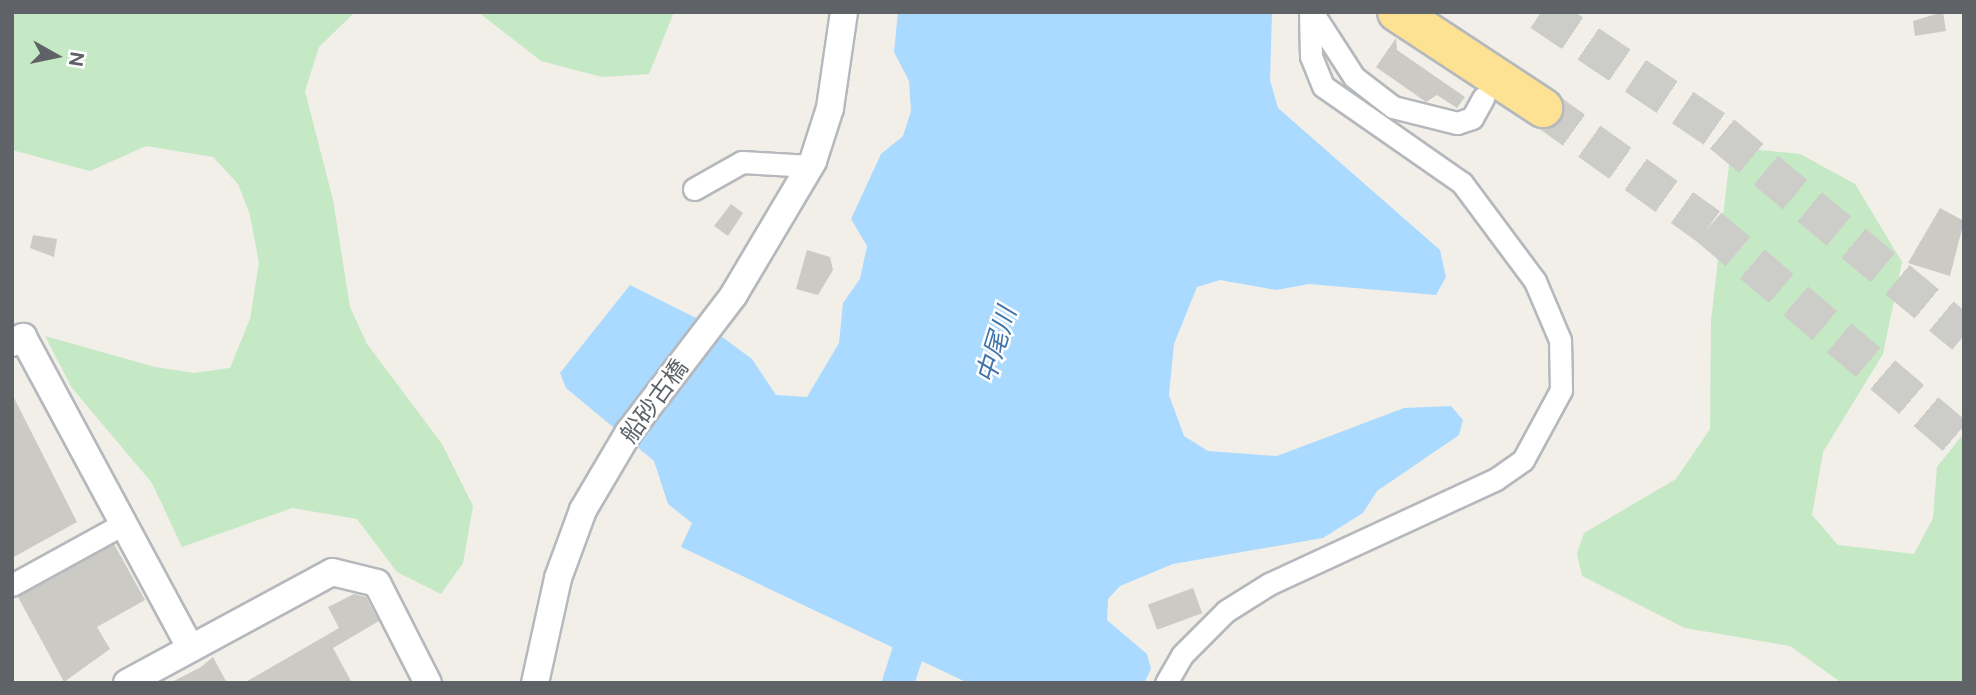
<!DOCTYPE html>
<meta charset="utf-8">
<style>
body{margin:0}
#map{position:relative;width:1976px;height:695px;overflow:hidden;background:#f1efe8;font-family:"Public Sans","Noto Sans JP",sans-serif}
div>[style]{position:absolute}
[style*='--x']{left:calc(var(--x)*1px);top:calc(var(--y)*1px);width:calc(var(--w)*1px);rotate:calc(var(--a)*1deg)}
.green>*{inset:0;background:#c5e8c5}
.water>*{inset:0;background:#aadaff}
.river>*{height:32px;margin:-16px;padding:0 16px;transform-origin:16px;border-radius:16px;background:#aadaff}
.building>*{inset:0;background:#cccac5;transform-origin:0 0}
.motorway-tunnel>*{height:38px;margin-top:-19px;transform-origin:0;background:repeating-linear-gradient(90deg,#ccccc8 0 38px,transparent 0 57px)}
.roads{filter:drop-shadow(2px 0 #b5b8bc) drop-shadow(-2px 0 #b5b8bc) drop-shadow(0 2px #b5b8bc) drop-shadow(0 -2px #b5b8bc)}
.minor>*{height:21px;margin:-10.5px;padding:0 10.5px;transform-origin:10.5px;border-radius:10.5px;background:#fff}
.tertiary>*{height:26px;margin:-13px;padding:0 13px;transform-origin:13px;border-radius:13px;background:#fff}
.motorway>*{height:38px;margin:-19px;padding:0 19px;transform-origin:19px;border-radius:19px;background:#fde293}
span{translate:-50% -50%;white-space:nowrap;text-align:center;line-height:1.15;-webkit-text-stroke:5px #fff;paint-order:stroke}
.street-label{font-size:24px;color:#5f6368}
.water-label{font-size:26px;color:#4174aa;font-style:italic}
.frame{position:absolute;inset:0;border:14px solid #5f6368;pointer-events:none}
.north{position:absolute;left:21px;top:21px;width:70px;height:70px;-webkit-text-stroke:5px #fff;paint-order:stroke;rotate:99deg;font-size:19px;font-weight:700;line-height:28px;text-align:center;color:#5f6368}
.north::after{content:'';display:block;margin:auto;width:24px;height:32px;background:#5f6368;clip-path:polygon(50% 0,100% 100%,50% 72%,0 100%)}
</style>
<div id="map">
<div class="green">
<i style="clip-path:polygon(12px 12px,355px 12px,319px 47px,305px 91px,333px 200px,350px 307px,367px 344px,442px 444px,473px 506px,463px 563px,441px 594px,397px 572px,357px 519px,292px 508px,182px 547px,152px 483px,72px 388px,45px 336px,155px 367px,194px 373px,230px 368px,250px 319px,259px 263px,250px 215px,238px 184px,213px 157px,146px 146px,90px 171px,12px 150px)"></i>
<i style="clip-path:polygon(478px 12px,674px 12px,649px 74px,602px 77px,541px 61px)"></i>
<i style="clip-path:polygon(1731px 147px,1800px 154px,1855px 184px,1902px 262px,1883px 354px,1823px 452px,1812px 515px,1838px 545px,1914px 554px,1933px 518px,1937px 467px,1964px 433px,1964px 683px,1842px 683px,1790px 646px,1685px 628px,1582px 576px,1577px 554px,1584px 533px,1676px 479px,1710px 429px,1711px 321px)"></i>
</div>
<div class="water">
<i style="clip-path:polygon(898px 12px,1272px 12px,1270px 80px,1278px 108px,1440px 250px,1446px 277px,1436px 295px,1309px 284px,1276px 290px,1220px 280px,1197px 287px,1174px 344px,1169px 395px,1184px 436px,1208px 451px,1277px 456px,1404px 408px,1451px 406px,1463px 420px,1459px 435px,1377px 491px,1363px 513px,1323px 538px,1173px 564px,1120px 586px,1108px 599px,1107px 620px,1147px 654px,1151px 669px,1144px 683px,968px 683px,681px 547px,692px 523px,668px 504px,654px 461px,566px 388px,560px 373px,630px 285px,698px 319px,752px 359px,776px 395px,807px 397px,839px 343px,843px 303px,860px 279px,867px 246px,851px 219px,881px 154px,903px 136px,911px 111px,909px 81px,894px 52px)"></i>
</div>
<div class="river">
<i style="--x:898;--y:683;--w:71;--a:-72.1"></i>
</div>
<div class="building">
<i style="clip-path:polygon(1943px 12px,1946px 31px,1915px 36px,1913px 21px)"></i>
<i style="clip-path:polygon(1396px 38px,1397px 50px,1465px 97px,1457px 108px,1437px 95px,1426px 102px,1376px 67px)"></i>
<i style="clip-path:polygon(731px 204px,743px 213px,728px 236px,714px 226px)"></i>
<i style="clip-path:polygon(1940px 208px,1964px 221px,1950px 276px,1908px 263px)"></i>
<i style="clip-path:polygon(33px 235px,57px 239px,54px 257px,30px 248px)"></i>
<i style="clip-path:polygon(807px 250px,830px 257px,833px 270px,818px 295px,796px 289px)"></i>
<i style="clip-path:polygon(12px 394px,77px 522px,12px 558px)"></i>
<i style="clip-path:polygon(114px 544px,145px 600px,97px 627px,110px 649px,64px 682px,18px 597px)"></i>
<i style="left:1193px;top:588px;width:27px;height:48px;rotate:70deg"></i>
<i style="clip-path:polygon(354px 594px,366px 597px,379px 621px,333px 648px,352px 683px,244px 683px,339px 628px,328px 607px)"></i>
<i style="clip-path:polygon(213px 657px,227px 683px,170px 683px,201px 667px)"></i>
</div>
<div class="motorway-tunnel">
<i style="--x:1541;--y:12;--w:218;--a:34"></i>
<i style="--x:1722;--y:134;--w:315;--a:39.7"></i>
<i style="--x:1543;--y:108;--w:204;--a:35.6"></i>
<i style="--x:1709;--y:227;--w:335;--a:40.4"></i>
</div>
<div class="roads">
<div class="minor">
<i style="--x:1312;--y:12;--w:77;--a:57.1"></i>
<i style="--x:1354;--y:77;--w:49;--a:37.6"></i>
<i style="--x:1393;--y:107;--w:66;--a:14"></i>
<i style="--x:1457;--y:123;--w:16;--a:-18"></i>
<i style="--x:1472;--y:118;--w:23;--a:-61"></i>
<i style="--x:694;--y:189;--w:55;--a:-29.4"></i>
<i style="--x:742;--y:162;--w:68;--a:3.4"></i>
<i style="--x:12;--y:585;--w:129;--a:-28.8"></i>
<i style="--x:1166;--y:683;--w:32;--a:-60"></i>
<i style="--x:1182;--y:655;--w:62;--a:-45"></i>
<i style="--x:1226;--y:611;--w:51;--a:-32.1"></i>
<i style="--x:1269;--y:584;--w:250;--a:-24.8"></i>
<i style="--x:1496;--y:479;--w:33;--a:-35"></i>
<i style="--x:1523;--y:460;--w:80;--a:-61.5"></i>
<i style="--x:1561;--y:390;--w:50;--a:-91.1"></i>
<i style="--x:1560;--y:340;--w:64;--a:-113"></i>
<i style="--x:1535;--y:281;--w:122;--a:-126.7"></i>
<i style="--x:1462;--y:183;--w:169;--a:-145.1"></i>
<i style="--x:1323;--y:86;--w:32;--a:-112"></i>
<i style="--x:1311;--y:56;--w:44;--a:-91.3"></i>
</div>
<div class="tertiary">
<i style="--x:12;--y:343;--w:13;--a:-29"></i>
<i style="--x:23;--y:337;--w:352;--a:61.7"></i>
<i style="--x:127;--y:683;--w:233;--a:-28.4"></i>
<i style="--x:332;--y:572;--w:46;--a:13.7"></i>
<i style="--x:377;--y:583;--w:112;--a:63"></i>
<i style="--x:535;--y:683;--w:107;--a:-77.6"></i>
<i style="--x:558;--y:578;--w:72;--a:-69.8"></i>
<i style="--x:583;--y:510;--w:91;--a:-59.5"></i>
<i style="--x:629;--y:432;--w:171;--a:-52.6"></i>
<i style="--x:733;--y:296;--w:157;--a:-59.3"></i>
<i style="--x:813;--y:161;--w:56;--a:-72.2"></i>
<i style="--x:830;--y:108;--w:97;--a:-81.7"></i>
</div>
<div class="motorway">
<i style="--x:1397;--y:12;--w:175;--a:33.3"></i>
</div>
</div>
<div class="street-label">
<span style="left:654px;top:401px;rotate:-54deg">船砂古橋</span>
</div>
<div class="water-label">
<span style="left:996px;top:345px;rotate:-73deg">中尾川</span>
</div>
<div class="frame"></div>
<div class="north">N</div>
</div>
